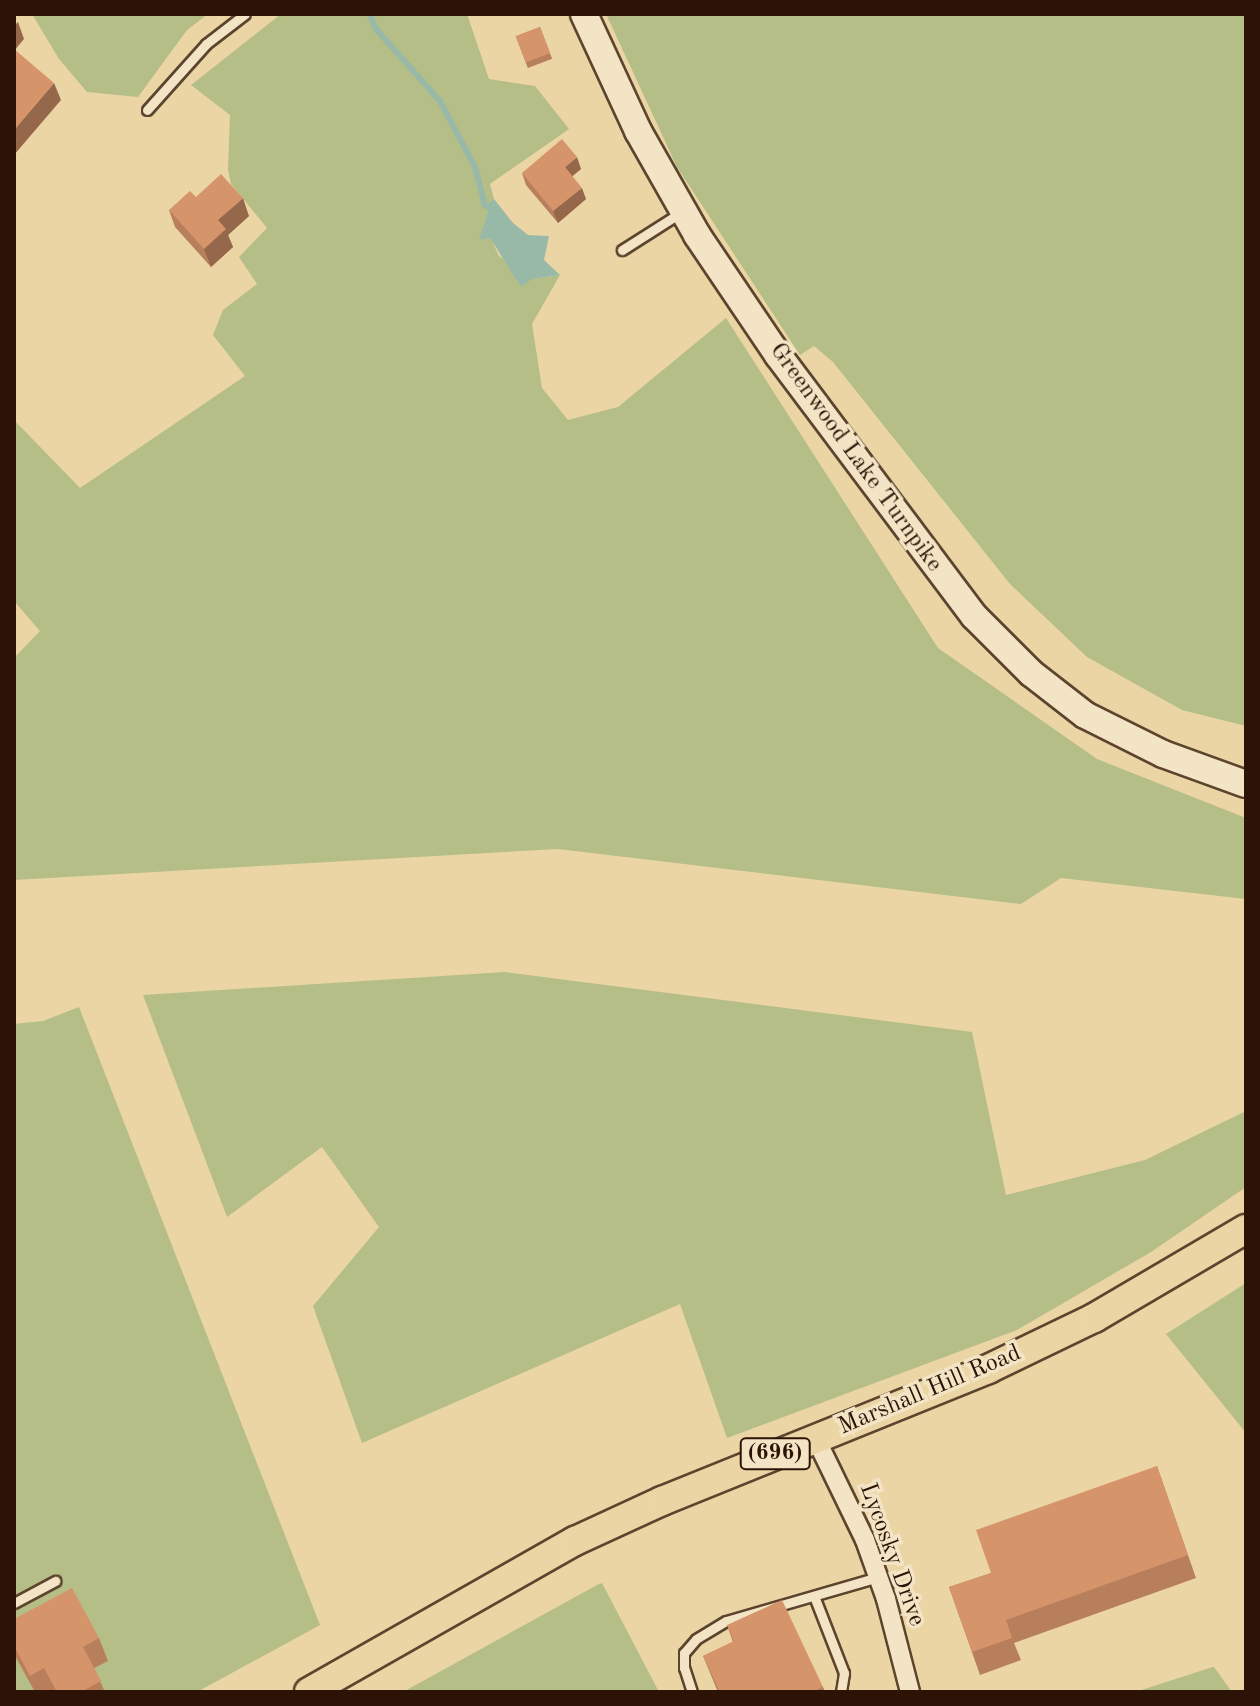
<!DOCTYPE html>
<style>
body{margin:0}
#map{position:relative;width:1260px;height:1706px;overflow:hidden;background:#ebd5a4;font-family:"Old Standard TT",serif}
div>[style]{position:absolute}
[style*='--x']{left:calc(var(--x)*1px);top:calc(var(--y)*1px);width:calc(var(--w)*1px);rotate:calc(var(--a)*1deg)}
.green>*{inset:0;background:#b5be87}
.water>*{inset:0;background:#98b9a7}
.stream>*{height:6px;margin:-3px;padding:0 3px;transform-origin:3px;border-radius:3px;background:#98b9a7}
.roads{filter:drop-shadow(2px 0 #5c442e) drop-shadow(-2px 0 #5c442e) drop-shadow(0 2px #5c442e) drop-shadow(0 -2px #5c442e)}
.service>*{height:9px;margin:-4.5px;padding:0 4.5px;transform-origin:4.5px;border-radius:4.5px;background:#f2e4c4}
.minor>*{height:18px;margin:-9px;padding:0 9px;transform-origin:9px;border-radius:9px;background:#f2e4c4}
.secondary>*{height:26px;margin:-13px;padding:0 13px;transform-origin:13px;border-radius:13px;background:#f2e4c4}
.primary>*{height:28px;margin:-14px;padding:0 14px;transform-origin:14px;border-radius:14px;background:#ebd5a4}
.wall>*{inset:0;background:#b87f5c;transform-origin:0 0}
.shaded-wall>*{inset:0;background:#96684b}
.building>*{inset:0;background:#d6946b;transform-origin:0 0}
span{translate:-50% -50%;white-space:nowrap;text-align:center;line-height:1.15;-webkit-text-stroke:7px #f2e4c4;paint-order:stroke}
.shield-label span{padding:2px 6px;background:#f2e4c4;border:2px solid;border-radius:6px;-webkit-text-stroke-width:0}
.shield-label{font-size:22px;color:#2c1306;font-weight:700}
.street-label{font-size:24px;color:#2c1306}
.frame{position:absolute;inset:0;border:16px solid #2c1306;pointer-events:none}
</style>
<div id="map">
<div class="green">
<i style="clip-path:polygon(32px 14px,208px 14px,187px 30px,138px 97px,87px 92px,59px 59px)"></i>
<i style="clip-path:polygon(281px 14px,467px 14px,489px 79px,535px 86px,569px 129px,490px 184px,494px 199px,486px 206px,489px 212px,480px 239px,490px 237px,499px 256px,532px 279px,560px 275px,532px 324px,542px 388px,568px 420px,618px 407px,726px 318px,938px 648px,1097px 759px,1246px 818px,1246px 899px,1061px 878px,1021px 904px,558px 849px,14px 880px,14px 658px,40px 631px,14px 601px,14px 420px,80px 488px,245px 376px,213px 335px,223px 310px,257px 284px,239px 257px,267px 228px,231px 184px,228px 170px,230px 115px,191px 85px)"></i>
<i style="clip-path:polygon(606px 14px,1246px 14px,1246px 726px,1182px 710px,1087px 657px,1010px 584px,833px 362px,814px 346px,800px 355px,677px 167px)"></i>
<i style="clip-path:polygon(505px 972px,972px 1032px,1006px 1195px,1145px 1160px,1246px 1111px,1246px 1187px,1151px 1252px,1017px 1330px,727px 1438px,680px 1304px,362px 1443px,313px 1306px,379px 1227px,322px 1147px,227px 1217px,143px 995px)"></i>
<i style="clip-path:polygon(79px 1007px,320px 1625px,197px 1692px,14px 1692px,14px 1024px,43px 1021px)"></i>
<i style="clip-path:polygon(1246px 1283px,1246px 1433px,1166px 1334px)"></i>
<i style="clip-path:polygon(602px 1583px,659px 1692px,403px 1692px,597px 1585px)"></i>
<i style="clip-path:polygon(1214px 1667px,1232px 1692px,1135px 1692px,1213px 1667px)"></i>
</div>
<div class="water">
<i style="clip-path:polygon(494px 199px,513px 223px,528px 235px,549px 236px,544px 260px,560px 275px,532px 279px,521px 287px,490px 238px,479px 240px,488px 212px,485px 206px)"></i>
</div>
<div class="stream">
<i style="--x:369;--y:14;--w:17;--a:65"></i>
<i style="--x:376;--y:29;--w:96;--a:48.4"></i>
<i style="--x:440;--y:101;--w:75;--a:62.1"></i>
<i style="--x:475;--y:167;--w:40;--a:75.6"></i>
</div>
<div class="roads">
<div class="service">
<i style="--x:147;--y:110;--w:89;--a:-48.2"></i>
<i style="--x:206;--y:44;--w:49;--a:-37.6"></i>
<i style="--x:622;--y:250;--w:69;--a:-32.5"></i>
<i style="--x:814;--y:1596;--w:83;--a:68.7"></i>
<i style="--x:844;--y:1673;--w:19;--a:99"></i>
<i style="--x:14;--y:1603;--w:47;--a:-28.2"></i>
<i style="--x:692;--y:1692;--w:25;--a:-108"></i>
<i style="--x:684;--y:1668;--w:15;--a:-90"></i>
<i style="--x:684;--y:1653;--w:18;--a:-49"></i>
<i style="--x:696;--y:1639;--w:35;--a:-31"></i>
<i style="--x:726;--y:1621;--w:158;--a:-16.1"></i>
</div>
<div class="minor">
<i style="--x:816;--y:1439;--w:112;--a:64.1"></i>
<i style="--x:865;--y:1540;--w:63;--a:70.4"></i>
<i style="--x:886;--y:1599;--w:96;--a:75.5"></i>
</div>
<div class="secondary">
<i style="--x:584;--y:14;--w:129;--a:65.2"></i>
<i style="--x:638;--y:131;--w:120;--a:60.4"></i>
<i style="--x:697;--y:235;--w:145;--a:56"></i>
<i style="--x:778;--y:355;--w:326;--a:53.1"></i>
<i style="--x:974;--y:616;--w:81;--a:45"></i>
<i style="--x:1031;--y:673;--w:68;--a:37.9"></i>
<i style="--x:1085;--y:715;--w:87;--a:26.6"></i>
<i style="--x:1163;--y:754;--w:88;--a:19.9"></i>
</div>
<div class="primary">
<i style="--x:309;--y:1692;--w:306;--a:-29.6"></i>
<i style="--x:575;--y:1541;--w:96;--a:-24.7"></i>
<i style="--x:662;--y:1501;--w:352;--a:-22"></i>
<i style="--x:988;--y:1369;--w:118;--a:-25.7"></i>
<i style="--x:1094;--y:1318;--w:176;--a:-30.4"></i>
</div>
</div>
<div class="wall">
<i style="left:540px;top:27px;width:34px;height:26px;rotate:69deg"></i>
<i style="clip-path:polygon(581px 169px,572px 176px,586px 199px,558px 223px,526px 185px,522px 173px)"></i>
<i style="clip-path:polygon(196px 197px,249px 216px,228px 235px,233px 247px,211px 267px,175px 227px,169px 210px)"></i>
<i style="clip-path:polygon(1157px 1466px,1196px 1578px,1014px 1643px,1021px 1660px,980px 1675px,949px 1587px,991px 1573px)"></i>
<i style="clip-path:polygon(14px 1619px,99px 1638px,108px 1661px,94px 1668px,105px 1692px,35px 1692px,14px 1654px)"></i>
<i style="clip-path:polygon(727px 1625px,823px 1687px,825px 1692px,718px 1692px,703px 1656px,733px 1642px)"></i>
</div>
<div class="shaded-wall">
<i style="clip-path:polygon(18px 22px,24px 39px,14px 51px,14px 26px)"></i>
<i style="clip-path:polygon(54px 83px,61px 100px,14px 155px,14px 130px)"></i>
<i style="clip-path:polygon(577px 157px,581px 169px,569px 179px,565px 167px)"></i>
<i style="clip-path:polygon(582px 188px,586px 199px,558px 223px,553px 211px)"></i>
<i style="clip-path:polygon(243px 198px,249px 216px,228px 235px,233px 247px,211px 267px,204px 249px,218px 220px)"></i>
</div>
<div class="building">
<i style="left:540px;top:27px;width:28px;height:26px;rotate:69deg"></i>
<i style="clip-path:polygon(14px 49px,54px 83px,14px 130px)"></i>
<i style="clip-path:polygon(562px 139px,577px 157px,565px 167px,582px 188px,553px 211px,522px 173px)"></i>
<i style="clip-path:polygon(221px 174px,243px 198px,218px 220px,226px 229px,204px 249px,169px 210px,190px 191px,196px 197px)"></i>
<i style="clip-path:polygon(1157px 1466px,1188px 1555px,1006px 1620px,1012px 1638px,972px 1652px,949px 1587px,991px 1573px,976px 1530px)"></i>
<i style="clip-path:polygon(72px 1588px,99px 1638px,83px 1647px,101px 1681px,81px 1692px,57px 1692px,44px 1668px,30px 1676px,14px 1646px,14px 1619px)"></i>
<i style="clip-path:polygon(782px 1600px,823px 1687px,812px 1692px,720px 1692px,703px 1656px,734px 1641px,727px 1625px)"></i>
</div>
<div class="shield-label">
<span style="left:775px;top:1454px">(696)</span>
</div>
<div class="street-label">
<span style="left:855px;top:458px;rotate:54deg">Greenwood Lake Turnpike</span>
<span style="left:930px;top:1391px;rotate:-23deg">Marshall Hill Road</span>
<span style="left:891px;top:1555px;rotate:70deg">Lycosky Drive</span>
</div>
<div class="frame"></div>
</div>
